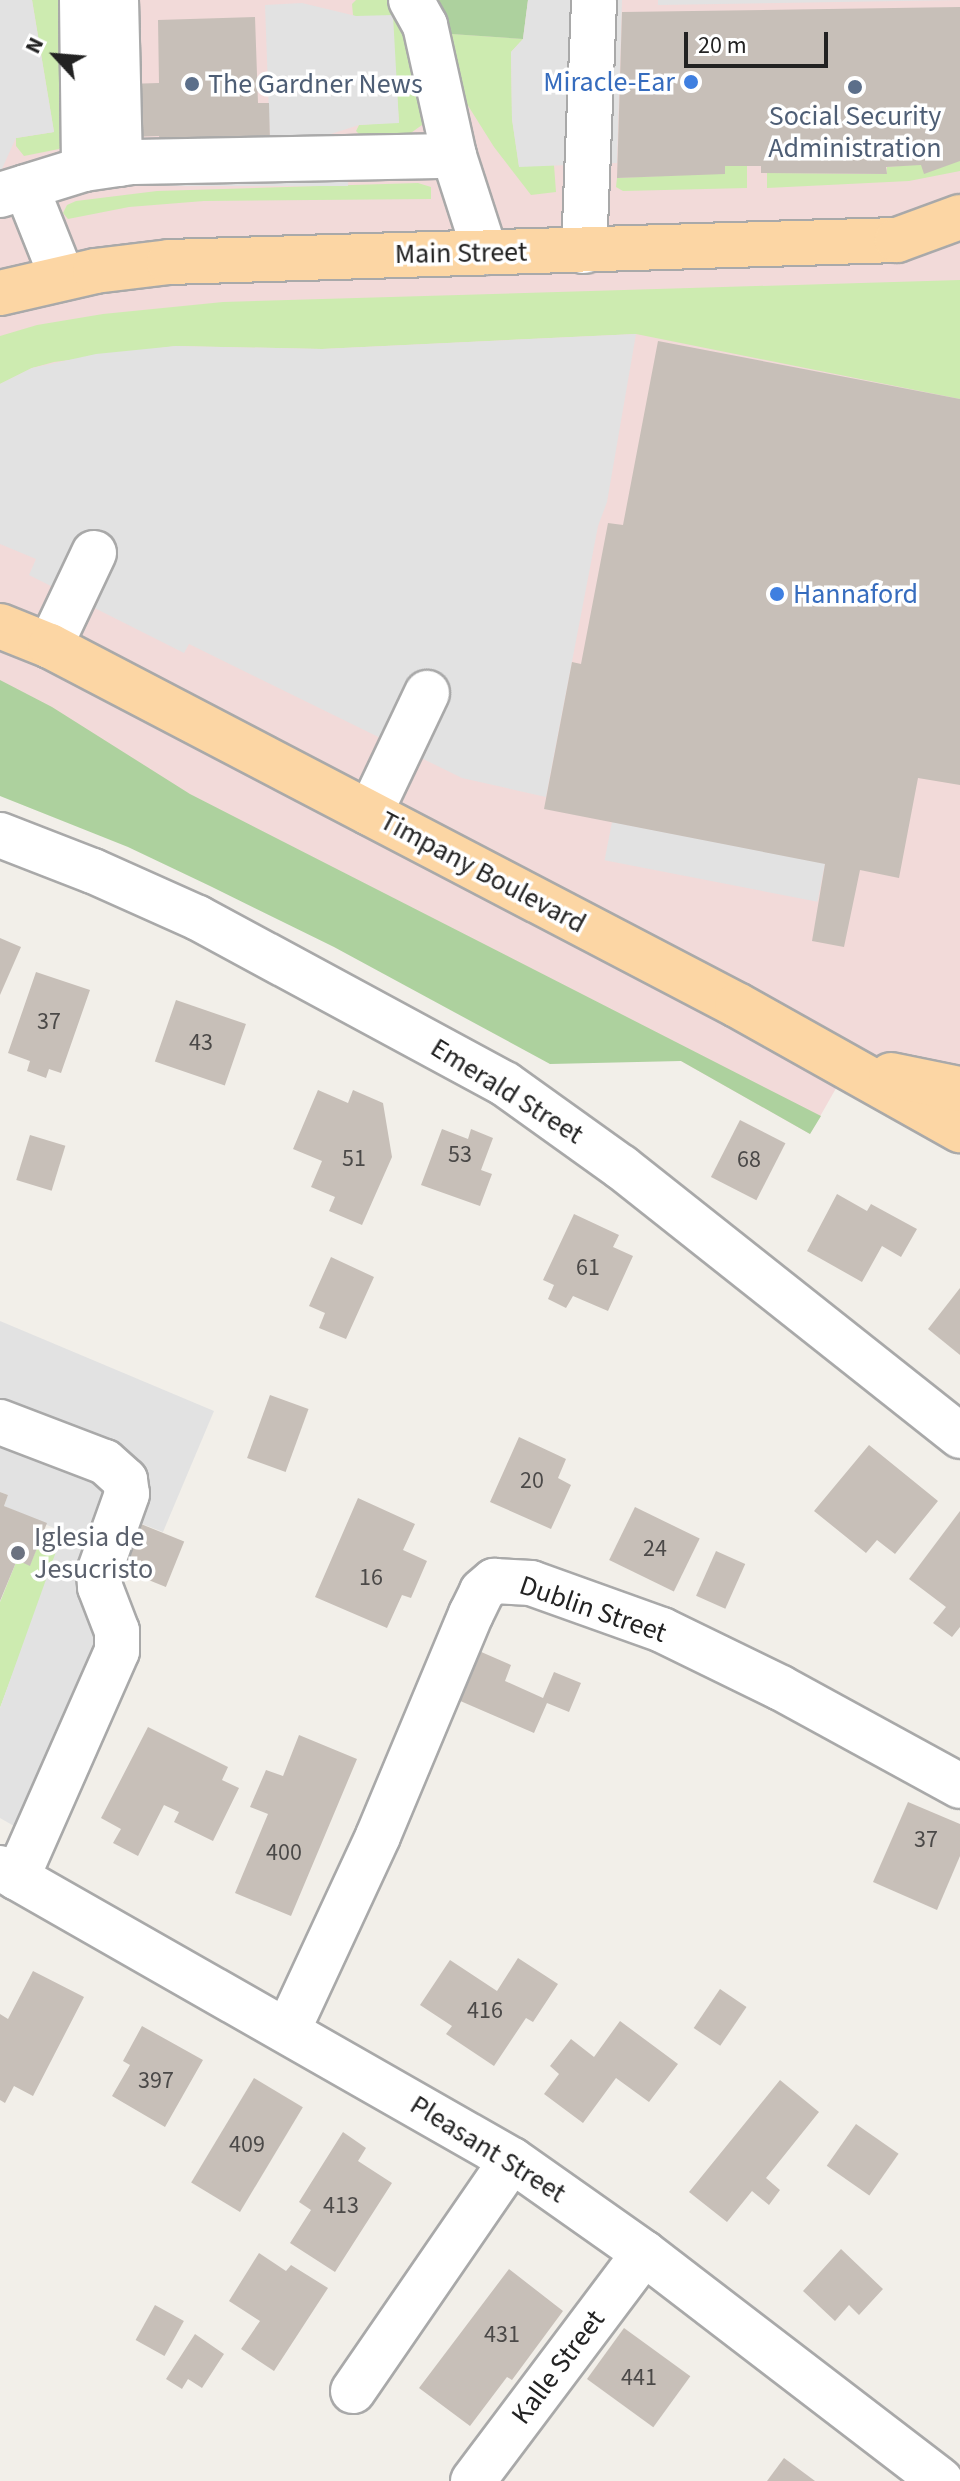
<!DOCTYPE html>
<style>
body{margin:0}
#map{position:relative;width:960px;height:2481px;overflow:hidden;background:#f2efe9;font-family:"Source Sans 3",sans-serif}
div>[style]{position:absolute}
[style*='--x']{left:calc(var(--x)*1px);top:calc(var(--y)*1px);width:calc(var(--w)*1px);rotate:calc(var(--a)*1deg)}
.commercial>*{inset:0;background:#f2dad9}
.grass>*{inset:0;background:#cdebb0}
.forest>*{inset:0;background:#add19e}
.parking>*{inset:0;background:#e2e2e2;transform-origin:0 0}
.building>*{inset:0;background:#c7bfb8;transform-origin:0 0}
.roads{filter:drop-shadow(2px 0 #a9a9a9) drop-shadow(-2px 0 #a9a9a9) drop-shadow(0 2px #a9a9a9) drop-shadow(0 -2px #a9a9a9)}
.minor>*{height:44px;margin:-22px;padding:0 22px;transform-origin:22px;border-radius:22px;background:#fff}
.major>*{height:44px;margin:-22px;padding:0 22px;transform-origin:22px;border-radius:22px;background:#fcd6a4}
.dots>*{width:22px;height:22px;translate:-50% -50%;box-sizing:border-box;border:4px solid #fff;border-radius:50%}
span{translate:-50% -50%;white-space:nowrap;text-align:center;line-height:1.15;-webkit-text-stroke:7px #fff;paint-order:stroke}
.number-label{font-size:24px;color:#4b4948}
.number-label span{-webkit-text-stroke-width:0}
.shop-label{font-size:28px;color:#366cbe}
.right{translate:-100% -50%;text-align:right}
.left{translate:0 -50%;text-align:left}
.service-label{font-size:28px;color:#4e5e75}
.street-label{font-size:28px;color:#222}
.worship-label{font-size:28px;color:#5b616d}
.north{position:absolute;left:16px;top:16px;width:80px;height:80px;-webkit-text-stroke:6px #fff;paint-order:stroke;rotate:296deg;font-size:22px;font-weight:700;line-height:32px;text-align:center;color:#222}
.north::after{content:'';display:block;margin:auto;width:28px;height:36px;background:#222;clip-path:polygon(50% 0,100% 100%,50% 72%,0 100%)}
.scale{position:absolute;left:684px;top:32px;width:144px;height:36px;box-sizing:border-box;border:4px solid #222;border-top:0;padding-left:10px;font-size:24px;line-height:28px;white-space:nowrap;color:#222;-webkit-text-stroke:6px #fff;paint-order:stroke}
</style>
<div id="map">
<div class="commercial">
<i style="clip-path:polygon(0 0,960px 0,960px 1128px,847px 1069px,810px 1134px,681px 1061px,0 740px)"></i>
</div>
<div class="grass">
<i style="clip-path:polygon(32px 0,64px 0,64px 144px,59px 149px,24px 156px,16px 146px,16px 138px,54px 132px)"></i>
<i style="clip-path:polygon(356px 0,387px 0,400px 11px,424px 119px,422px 125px,408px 135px,362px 137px,356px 131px,359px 125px,399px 122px,394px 57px,353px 15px,352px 4px)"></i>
<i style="clip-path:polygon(451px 34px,523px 39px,511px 52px,512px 119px,519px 166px,554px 165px,556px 192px,531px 195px,494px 147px,467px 104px)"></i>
<i style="clip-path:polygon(960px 161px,960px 171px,909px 181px,767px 188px,767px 173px,886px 174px,887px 167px)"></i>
<i style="clip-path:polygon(725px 166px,747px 166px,747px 188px,623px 191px,616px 187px,617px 178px,725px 173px)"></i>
<i style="clip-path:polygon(418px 183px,431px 187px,431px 199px,204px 201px,129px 207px,68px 219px,63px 213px,67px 205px,76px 201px,157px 191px)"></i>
<i style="clip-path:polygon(960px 280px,960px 399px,636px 334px,322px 349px,176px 346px,54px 362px,32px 368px,0 384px,0 336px,37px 325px,103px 314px,223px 302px)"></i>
<i style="clip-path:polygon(38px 1545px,58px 1553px,0 1708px,0 1602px,17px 1560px,30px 1565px)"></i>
</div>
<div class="forest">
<i style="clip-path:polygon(439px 0,528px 0,523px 39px,451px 34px)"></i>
<i style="clip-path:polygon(0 680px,52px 707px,190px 794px,821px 1116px,810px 1134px,681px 1061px,550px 1064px,334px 947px,210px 886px,128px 847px,0 796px)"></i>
</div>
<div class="parking">
<i style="clip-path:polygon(0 0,32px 0,54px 132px,16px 138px,0 173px)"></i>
<i style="clip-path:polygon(528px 0,622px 0,617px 163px,519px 167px,512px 119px,511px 52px,523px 39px)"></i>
<i style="clip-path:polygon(658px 0,960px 0,658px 5px)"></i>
<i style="clip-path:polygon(302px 3px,356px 16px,393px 15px,399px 123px,359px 125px,306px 142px,270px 142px,265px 5px)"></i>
<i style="left:348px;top:168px;width:18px;height:191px;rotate:90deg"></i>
<i style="clip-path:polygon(636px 334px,607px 502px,598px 526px,546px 797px,462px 778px,189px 644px,184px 653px,29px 575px,36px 559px,0 544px,0 384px,32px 368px,96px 354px,176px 346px,322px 349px)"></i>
<i style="left:612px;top:822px;width:217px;height:39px;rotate:11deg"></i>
<i style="clip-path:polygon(0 1321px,214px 1411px,163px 1532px,137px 1522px,118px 1568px,113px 1616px,35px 1838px,0 1818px,0 1708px,63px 1532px,4px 1506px,8px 1495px,0 1492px)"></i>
</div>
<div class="building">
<i style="clip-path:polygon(960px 7px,960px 161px,924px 174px,921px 165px,886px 167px,887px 174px,761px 173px,761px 166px,725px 166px,725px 174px,617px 178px,622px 12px)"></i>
<i style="clip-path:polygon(255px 17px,258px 103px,269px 103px,270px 142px,160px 142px,159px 136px,96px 138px,94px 85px,159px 83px,158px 20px)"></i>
<i style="clip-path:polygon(658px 341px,960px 399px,960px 785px,918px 778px,899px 878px,860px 870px,844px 947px,812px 941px,825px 864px,544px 809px,572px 662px,581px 664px,608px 523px,623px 525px)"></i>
<i style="clip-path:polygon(0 938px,21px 947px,0 995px)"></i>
<i style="clip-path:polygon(36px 972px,90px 990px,61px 1073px,49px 1069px,46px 1078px,27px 1071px,30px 1061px,8px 1053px)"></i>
<i style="left:176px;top:1000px;width:74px;height:65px;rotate:19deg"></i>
<i style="clip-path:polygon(318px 1090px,348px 1103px,353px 1090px,383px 1103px,392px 1157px,362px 1225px,329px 1211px,335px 1197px,311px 1187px,322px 1161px,293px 1149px)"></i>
<i style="left:740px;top:1120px;width:51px;height:64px;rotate:27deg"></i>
<i style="clip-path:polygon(442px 1129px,468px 1139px,471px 1129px,493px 1138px,481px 1170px,492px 1174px,480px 1206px,421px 1185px)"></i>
<i style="left:30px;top:1135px;width:37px;height:47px;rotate:17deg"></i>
<i style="clip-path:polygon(837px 1194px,867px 1211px,871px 1204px,917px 1229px,901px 1257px,882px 1246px,862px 1282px,807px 1251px)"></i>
<i style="clip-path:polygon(574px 1214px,619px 1235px,613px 1247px,633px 1256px,608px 1311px,573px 1296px,566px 1308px,548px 1299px,554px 1285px,543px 1280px)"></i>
<i style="clip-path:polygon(331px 1257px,374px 1277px,346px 1339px,319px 1328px,325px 1313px,309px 1306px)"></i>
<i style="clip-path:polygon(960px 1288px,960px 1355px,928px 1329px)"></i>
<i style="left:270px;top:1395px;width:41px;height:67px;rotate:20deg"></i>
<i style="clip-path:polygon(519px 1437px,566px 1459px,558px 1478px,571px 1485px,551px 1529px,490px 1502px)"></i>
<i style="clip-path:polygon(869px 1445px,938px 1501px,895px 1554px,877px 1540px,866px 1553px,814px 1511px)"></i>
<i style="clip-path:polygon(0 1492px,8px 1495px,4px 1506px,47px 1523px,30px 1566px,17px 1560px,0 1601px)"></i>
<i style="clip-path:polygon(358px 1498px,415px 1524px,403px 1550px,427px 1561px,411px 1598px,402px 1595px,387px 1628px,315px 1597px)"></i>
<i style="left:635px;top:1507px;width:72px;height:59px;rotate:26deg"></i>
<i style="clip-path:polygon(960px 1511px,960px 1627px,952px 1637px,933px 1623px,946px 1607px,909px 1579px)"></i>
<i style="left:136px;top:1522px;width:52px;height:49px;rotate:22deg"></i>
<i style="left:716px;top:1551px;width:32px;height:49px;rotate:24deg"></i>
<i style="clip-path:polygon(479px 1651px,511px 1665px,505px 1681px,543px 1698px,554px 1672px,581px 1683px,569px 1712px,547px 1703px,534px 1733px,458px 1700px)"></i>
<i style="clip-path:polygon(148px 1727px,228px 1767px,222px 1780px,239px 1788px,213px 1841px,174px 1822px,179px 1812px,164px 1805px,138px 1856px,113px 1843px,121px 1829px,101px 1818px)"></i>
<i style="clip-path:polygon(299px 1735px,357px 1759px,291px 1916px,235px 1893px,268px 1814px,250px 1807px,266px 1770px,283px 1776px)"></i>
<i style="clip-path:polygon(908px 1802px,960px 1824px,960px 1856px,937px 1910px,873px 1882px)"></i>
<i style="clip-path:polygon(518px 1958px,558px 1984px,533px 2022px,526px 2018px,494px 2066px,446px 2034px,452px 2026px,420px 2005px,450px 1960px,497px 1991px)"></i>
<i style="clip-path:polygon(33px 1971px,84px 1997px,33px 2096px,14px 2086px,5px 2103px,0 2100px,0 2014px,8px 2019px)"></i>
<i style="left:720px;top:1989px;width:32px;height:47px;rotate:34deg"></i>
<i style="clip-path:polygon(620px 2021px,678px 2064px,649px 2102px,616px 2078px,583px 2123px,544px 2094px,559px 2074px,550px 2066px,571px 2039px,594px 2057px)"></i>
<i style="clip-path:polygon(142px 2026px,203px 2060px,165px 2127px,112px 2096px,130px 2065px,123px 2061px)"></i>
<i style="left:254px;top:2078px;width:57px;height:122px;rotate:31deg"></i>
<i style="clip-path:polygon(780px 2080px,819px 2112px,766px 2178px,780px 2190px,769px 2205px,752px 2191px,727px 2222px,689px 2192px)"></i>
<i style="left:856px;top:2124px;width:52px;height:51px;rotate:35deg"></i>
<i style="clip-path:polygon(343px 2132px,366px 2148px,358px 2161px,392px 2183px,335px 2272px,290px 2243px,311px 2210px,299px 2202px)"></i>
<i style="clip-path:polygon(841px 2249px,883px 2289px,859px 2315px,849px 2305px,835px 2321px,803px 2291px)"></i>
<i style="clip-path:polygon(259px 2253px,286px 2271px,291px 2265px,328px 2288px,274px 2371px,241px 2349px,260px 2321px,229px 2301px)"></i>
<i style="clip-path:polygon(509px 2269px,563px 2311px,512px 2380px,507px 2377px,470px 2426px,419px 2388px)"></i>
<i style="left:155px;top:2305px;width:33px;height:40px;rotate:29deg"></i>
<i style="left:624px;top:2328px;width:82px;height:63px;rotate:36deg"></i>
<i style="clip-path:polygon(195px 2334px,224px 2354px,202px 2388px,188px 2379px,182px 2389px,166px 2379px)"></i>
<i style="clip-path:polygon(784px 2458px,815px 2481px,767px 2481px)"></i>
</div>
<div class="roads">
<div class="minor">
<i style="--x:82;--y:0;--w:169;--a:89.3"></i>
<i style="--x:116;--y:0;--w:164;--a:88.6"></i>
<i style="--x:411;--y:0;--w:29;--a:61"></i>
<i style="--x:425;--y:25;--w:134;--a:77.5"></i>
<i style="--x:26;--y:187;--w:97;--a:68.2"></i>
<i style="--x:0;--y:195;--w:88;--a:-17.2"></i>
<i style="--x:84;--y:169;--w:48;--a:-8.5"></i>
<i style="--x:131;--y:162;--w:323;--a:-1.1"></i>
<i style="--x:454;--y:156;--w:101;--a:72.1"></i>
<i style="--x:584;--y:251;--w:251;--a:-87.7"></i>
<i style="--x:50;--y:646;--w:103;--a:-64.7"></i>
<i style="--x:370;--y:813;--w:133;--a:-64.6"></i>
<i style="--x:0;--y:835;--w:100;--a:21.2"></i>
<i style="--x:93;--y:871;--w:115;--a:24.1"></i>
<i style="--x:198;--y:918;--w:349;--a:28.4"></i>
<i style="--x:505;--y:1084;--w:143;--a:35.6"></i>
<i style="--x:621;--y:1167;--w:433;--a:38.4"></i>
<i style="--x:0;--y:1422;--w:112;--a:20.9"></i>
<i style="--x:105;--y:1462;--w:27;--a:42"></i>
<i style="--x:125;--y:1480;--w:14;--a:82"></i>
<i style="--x:127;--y:1494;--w:83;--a:109.7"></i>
<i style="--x:99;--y:1572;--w:15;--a:86"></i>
<i style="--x:100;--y:1587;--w:47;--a:68.9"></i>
<i style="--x:117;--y:1631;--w:20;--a:90"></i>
<i style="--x:117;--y:1651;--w:248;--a:113.8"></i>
<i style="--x:0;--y:1868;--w:589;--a:29.7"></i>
<i style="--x:512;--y:2160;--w:161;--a:35.2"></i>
<i style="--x:644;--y:2253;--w:374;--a:37.5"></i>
<i style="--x:288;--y:2030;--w:214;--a:-65.1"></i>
<i style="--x:378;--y:1836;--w:241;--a:-67.3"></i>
<i style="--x:471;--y:1614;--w:25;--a:-64"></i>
<i style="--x:482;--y:1591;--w:16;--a:-40"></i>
<i style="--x:494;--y:1581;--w:37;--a:3"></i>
<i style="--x:531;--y:1583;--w:139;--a:19.7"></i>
<i style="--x:662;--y:1630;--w:132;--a:26"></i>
<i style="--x:781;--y:1688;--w:204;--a:28.7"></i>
<i style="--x:353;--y:2391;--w:280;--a:-55.5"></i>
<i style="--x:473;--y:2481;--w:285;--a:-53.1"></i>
</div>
<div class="major">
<i style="--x:0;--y:293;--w:98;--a:-13"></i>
<i style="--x:95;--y:271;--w:75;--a:-6.9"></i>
<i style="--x:169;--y:262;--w:728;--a:-1.73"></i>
<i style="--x:897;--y:240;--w:67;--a:-20.1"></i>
<i style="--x:0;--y:626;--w:54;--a:21.8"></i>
<i style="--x:50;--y:646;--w:775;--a:27.59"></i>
<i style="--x:737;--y:1005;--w:256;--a:29.3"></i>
<i style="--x:891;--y:1075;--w:70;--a:11.5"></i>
</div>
</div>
<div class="dots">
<i style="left:691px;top:82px;background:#3f7fe0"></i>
<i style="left:192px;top:84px;background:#5c6f8a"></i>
<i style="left:855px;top:87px;background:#5c6f8a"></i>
<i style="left:777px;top:594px;background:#3f7fe0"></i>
<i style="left:18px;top:1553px;background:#6b7280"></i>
</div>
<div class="number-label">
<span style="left:49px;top:1022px">37</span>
<span style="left:201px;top:1043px">43</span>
<span style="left:460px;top:1155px">53</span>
<span style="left:354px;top:1159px">51</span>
<span style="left:749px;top:1160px">68</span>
<span style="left:588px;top:1268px">61</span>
<span style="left:532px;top:1481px">20</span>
<span style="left:655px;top:1549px">24</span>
<span style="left:371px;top:1578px">16</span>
<span style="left:926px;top:1840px">37</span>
<span style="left:284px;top:1853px">400</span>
<span style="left:485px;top:2011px">416</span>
<span style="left:156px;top:2081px">397</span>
<span style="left:247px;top:2145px">409</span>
<span style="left:341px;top:2206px">413</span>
<span style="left:502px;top:2335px">431</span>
<span style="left:639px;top:2378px">441</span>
</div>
<div class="shop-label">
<span class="right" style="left:675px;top:82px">Miracle-Ear</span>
<span class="left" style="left:793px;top:594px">Hannaford</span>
</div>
<div class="service-label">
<span class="left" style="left:208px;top:84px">The Gardner News</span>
<span style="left:855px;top:132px">Social Security<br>Administration</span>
</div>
<div class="street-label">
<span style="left:461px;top:253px;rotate:-1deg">Main Street</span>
<span style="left:483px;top:872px;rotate:28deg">Timpany Boulevard</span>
<span style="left:507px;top:1091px;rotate:32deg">Emerald Street</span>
<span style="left:593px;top:1609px;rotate:19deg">Dublin Street</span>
<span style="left:488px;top:2149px;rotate:32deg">Pleasant Street</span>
<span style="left:558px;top:2367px;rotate:-53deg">Kalle Street</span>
</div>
<div class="worship-label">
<span class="left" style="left:34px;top:1553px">Iglesia de<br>Jesucristo</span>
</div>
<div class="north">N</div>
<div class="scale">20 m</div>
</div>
